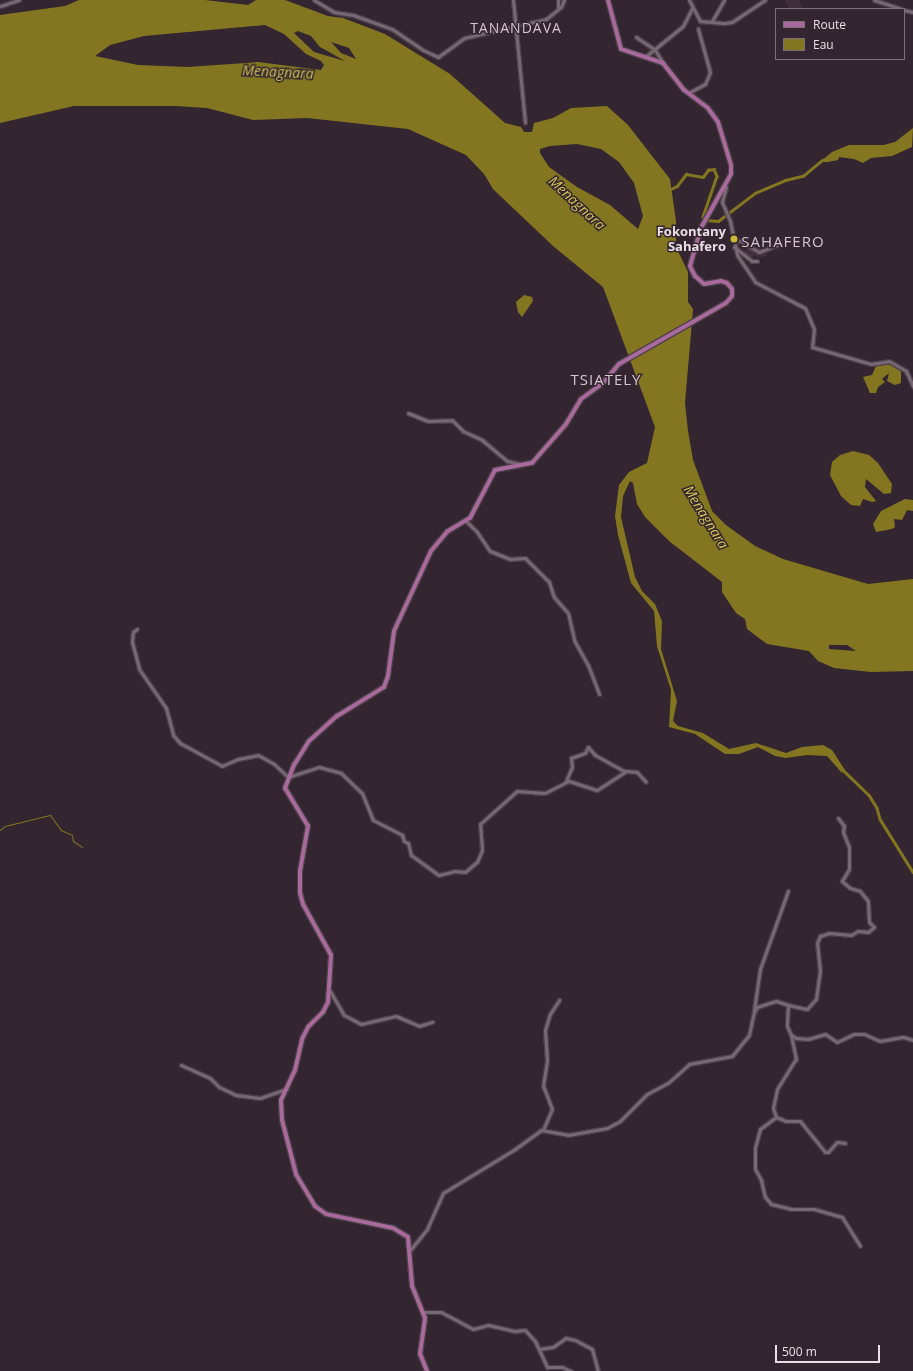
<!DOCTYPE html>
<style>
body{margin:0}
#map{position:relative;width:913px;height:1371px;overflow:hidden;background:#332630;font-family:"Open Sans",sans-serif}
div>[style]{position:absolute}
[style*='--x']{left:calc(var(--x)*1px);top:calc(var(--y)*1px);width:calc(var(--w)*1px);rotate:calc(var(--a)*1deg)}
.built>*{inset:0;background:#412f3c}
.water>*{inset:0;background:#847620}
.stream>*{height:1px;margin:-0.5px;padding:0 0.5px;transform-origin:0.5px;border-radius:0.5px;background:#847620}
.river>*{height:2.5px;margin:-1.25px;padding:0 1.25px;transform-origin:1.25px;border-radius:1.25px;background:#847620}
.roads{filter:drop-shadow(1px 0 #4c4149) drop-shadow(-1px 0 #4c4149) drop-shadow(0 1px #4c4149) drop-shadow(0 -1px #4c4149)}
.minor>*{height:3px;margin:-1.5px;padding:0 1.5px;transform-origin:1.5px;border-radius:1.5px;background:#786874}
.major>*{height:4px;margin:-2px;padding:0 2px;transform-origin:2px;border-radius:2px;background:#a9699c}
.dots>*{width:11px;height:11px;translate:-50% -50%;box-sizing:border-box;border:2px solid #332630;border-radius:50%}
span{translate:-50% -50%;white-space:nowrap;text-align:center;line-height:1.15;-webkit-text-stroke:3px #332630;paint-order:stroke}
.poi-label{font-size:13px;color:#e9e0e6;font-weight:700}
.right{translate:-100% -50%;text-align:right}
.neighbourhood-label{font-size:14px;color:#d6c5d1;letter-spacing:1px}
.water-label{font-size:14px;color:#d7c453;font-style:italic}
.quarter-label{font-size:15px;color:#d6c5d1;letter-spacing:1px}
.legend{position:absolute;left:775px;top:8px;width:130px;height:52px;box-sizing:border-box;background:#332630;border:1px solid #7c7079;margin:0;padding:5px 7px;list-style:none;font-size:12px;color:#e9e0e6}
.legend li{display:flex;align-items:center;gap:8px;height:20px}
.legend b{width:20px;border:1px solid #7c7079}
.scale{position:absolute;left:775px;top:1345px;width:105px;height:18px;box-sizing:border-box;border:2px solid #e9e0e6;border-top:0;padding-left:5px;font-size:12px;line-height:14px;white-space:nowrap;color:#e9e0e6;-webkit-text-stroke:3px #332630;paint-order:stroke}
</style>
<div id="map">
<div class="built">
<i style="clip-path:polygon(785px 0,799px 0,803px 9px,789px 9px)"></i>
<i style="clip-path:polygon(750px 247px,759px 253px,766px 252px,767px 256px,758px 258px,756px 255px,751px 258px,744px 252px)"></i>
</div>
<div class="water">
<i style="clip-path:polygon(evenodd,79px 0,205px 0,248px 5px,256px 0,285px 0,328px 16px,343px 18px,385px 34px,450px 74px,505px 123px,521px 127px,524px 132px,532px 132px,534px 123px,553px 118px,571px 108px,607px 106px,628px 125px,670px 179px,676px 221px,676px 247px,688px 272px,688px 302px,693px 309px,685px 403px,688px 431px,693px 460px,712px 511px,726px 525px,755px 546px,783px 559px,868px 584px,913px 579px,913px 671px,871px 672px,834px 668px,818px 661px,809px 651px,767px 644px,747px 629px,745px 619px,736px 613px,722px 592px,722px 582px,669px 541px,645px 517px,637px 504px,633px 483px,630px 481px,623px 496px,621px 517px,635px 577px,642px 591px,655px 604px,662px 621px,661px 649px,677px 701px,673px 721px,678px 726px,703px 733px,729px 749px,756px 743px,786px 753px,802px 747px,823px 745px,832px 750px,845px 770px,842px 773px,827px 756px,807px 755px,786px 758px,775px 756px,758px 747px,739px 754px,725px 754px,695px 734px,669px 727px,671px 690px,657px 646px,654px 611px,631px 583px,618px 535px,615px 516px,619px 485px,629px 472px,647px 463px,655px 427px,603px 287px,553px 246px,493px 189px,484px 174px,466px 155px,408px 129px,307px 118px,253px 120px,207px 108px,175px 106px,74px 106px,0 123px,0 15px,65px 6px,79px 0,265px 25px,284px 34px,306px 54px,321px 61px,324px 65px,321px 70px,258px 62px,188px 67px,138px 65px,95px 56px,110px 45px,144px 36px,265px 25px,79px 0,298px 31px,311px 36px,320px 47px,345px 61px,314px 52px,294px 33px,298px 31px,79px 0,331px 42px,349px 48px,356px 59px,341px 53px,331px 42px,79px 0,577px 144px,601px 149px,619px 162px,634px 183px,643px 216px,638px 229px,610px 205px,577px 187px,549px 167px,540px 153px,540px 149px,550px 146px,577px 144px,79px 0,829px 645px,847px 645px,856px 651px,829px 649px,829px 645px)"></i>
<i style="clip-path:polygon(913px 128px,912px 147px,892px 156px,871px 158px,863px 163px,854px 159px,839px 157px,838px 160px,828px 162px,820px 162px,832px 152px,849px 145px,884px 145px,895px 142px)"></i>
<i style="clip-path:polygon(524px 295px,532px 297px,533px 301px,522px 317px,518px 312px,516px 302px)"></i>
<i style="clip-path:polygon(888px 363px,901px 371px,901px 383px,895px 385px,887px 381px,889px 373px,882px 379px,885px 382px,878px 387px,876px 393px,870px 393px,863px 377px,872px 375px,876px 366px)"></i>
<i style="clip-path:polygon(853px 451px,869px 455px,878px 463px,892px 484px,891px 493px,884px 494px,866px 479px,865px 487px,876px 501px,872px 502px,863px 499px,860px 506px,851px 505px,841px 496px,830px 475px,832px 462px,840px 455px)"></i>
<i style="clip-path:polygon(905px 499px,913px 500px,913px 511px,907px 510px,902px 520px,894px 519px,895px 527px,892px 529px,876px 532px,873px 524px,881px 511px)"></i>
</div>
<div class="stream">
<i style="--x:0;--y:830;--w:6;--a:-39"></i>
<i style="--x:5;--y:826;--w:46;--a:-13.7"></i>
<i style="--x:50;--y:815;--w:19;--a:54"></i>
<i style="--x:61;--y:830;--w:12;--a:24"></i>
<i style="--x:72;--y:835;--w:6;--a:81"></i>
<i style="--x:73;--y:841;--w:11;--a:34"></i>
</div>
<div class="river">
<i style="--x:669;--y:190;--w:9;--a:-27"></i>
<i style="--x:677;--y:186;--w:15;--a:-53"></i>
<i style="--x:686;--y:174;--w:17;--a:10"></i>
<i style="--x:703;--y:177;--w:9;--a:-54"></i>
<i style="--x:708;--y:170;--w:6;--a:-9"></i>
<i style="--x:714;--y:169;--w:8;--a:67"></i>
<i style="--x:717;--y:176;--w:43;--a:108.9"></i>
<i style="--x:703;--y:217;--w:4;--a:45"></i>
<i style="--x:706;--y:220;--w:12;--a:5"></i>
<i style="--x:718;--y:221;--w:46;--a:-37.1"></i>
<i style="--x:755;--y:193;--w:33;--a:-23"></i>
<i style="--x:785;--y:180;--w:18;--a:-13"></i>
<i style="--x:803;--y:176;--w:25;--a:-40"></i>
<i style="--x:843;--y:770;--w:36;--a:44"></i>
<i style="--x:869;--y:795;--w:15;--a:58"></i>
<i style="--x:877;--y:808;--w:11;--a:75"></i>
<i style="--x:880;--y:819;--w:62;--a:58.1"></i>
</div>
<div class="roads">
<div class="minor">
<i style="--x:314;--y:0;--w:23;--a:31"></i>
<i style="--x:334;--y:12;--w:19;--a:9"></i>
<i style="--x:353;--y:15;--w:41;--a:19.7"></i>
<i style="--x:392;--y:29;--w:37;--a:34"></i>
<i style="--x:423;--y:50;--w:17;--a:25"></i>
<i style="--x:438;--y:57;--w:32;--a:-36"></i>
<i style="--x:464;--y:38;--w:84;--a:-13"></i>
<i style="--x:546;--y:19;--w:19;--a:-39"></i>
<i style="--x:561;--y:7;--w:8;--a:-67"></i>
<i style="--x:513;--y:0;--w:123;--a:84.4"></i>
<i style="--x:558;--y:0;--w:9;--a:90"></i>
<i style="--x:689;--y:0;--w:24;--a:62"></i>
<i style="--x:700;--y:21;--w:25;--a:5"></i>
<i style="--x:725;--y:23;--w:7;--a:-8"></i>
<i style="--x:732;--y:22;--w:40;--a:-34"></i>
<i style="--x:874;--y:0;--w:28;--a:18"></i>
<i style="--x:0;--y:6;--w:20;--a:-18"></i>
<i style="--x:904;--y:10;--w:9;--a:13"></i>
<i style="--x:712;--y:21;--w:24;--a:-60"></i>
<i style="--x:636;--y:37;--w:23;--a:34"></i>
<i style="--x:655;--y:50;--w:15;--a:58"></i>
<i style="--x:645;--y:57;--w:49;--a:-39.2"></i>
<i style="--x:683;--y:26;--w:20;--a:-63"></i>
<i style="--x:688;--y:93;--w:19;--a:-28"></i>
<i style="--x:705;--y:84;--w:13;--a:-67"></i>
<i style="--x:710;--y:72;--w:45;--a:-105.6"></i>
<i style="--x:726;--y:187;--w:16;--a:105"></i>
<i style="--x:722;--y:202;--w:21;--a:67"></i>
<i style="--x:730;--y:221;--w:35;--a:78"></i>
<i style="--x:737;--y:255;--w:32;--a:56"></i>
<i style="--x:755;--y:282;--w:56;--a:27.5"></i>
<i style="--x:805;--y:308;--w:23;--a:67"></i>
<i style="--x:814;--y:329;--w:18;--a:96"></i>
<i style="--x:812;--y:347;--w:61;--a:16.1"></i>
<i style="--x:871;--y:364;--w:18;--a:-9"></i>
<i style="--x:889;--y:361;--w:20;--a:30"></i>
<i style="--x:906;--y:371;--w:17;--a:65"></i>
<i style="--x:733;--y:237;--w:30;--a:30"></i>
<i style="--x:759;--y:252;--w:19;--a:-21"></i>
<i style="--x:734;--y:247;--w:23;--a:38"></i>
<i style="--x:752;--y:261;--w:5;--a:0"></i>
<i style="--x:408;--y:413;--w:22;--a:22"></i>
<i style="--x:428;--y:421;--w:24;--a:-2"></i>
<i style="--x:452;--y:420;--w:16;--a:45"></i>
<i style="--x:463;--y:431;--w:21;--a:25"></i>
<i style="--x:482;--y:440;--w:33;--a:40"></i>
<i style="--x:507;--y:461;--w:13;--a:13"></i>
<i style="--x:466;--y:521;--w:16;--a:45"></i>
<i style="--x:477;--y:532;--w:23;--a:56"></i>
<i style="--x:490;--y:551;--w:22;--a:22"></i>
<i style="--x:510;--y:559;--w:15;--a:-4"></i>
<i style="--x:525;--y:558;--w:34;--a:45"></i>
<i style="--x:549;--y:582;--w:16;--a:72"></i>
<i style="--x:554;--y:597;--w:21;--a:49"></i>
<i style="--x:568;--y:613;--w:28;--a:77"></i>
<i style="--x:574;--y:640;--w:29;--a:61"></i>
<i style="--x:588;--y:665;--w:31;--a:69"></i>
<i style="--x:137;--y:629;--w:5;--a:143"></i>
<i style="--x:133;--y:632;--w:10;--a:96"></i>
<i style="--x:132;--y:642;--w:28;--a:75"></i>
<i style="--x:139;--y:669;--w:47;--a:55.3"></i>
<i style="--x:166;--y:708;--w:28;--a:75"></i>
<i style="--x:173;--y:735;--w:11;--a:49"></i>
<i style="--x:180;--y:743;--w:48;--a:28.7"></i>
<i style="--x:222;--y:766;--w:17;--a:-24"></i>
<i style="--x:238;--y:759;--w:20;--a:-11"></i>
<i style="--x:258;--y:755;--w:18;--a:29"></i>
<i style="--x:274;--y:764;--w:19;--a:43"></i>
<i style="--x:288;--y:777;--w:33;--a:-18"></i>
<i style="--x:319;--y:767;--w:23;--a:15"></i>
<i style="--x:341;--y:773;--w:29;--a:44"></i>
<i style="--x:362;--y:793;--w:29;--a:68"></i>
<i style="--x:373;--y:820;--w:33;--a:27"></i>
<i style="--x:402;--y:835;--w:6;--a:72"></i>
<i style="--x:404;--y:841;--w:4;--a:27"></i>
<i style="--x:408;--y:843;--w:12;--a:76"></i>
<i style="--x:411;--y:855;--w:34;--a:36"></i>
<i style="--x:439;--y:875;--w:16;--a:-14"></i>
<i style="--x:455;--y:871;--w:10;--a:6"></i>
<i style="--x:465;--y:872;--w:16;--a:-40"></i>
<i style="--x:477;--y:862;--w:13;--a:-67"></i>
<i style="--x:482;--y:850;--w:26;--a:-94"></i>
<i style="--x:480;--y:824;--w:50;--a:-41.7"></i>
<i style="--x:517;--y:791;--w:28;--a:4"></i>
<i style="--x:545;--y:793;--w:27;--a:-27"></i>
<i style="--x:569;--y:781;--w:29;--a:18"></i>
<i style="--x:597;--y:790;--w:35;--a:-33"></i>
<i style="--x:626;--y:771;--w:11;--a:5"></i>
<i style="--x:637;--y:772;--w:13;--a:48"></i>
<i style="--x:566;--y:781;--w:15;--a:-67"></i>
<i style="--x:572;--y:767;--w:9;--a:-96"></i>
<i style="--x:571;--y:758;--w:15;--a:-20"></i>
<i style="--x:585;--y:753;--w:7;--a:-63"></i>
<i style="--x:588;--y:747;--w:11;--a:49"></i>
<i style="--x:595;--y:755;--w:33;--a:29"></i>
<i style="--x:330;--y:991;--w:28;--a:60"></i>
<i style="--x:344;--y:1015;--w:19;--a:28"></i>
<i style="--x:361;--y:1024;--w:36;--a:-13"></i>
<i style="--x:396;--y:1016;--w:25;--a:23"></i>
<i style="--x:419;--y:1026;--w:14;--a:-17"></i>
<i style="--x:788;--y:1005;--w:19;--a:12"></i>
<i style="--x:807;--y:1009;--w:13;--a:-48"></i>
<i style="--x:816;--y:999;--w:28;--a:-82"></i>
<i style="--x:820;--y:971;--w:28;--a:-96"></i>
<i style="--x:817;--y:943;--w:8;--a:-67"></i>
<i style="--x:820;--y:936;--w:9;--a:-18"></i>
<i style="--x:829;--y:933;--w:22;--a:5"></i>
<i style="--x:851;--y:935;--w:8;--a:-30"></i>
<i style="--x:858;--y:931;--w:10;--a:6"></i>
<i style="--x:868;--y:932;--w:8;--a:-40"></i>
<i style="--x:874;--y:927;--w:7;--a:-135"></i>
<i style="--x:869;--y:922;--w:21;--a:-93"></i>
<i style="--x:868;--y:901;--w:13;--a:-129"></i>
<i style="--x:860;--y:891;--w:10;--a:-163"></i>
<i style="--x:850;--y:888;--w:11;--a:-139"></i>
<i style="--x:842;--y:881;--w:14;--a:-60"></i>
<i style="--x:849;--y:869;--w:22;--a:-90"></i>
<i style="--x:849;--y:847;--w:16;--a:-112"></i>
<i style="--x:843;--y:832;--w:6;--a:-81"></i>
<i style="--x:844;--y:826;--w:10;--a:-127"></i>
<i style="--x:754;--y:1010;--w:41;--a:-81.7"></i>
<i style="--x:760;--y:969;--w:83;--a:-70.3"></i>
<i style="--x:181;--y:1065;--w:32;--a:24"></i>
<i style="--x:210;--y:1078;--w:13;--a:45"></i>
<i style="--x:219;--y:1087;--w:19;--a:25"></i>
<i style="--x:236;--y:1095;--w:24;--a:7"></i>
<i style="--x:260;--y:1098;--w:28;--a:-19"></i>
<i style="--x:776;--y:1117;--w:20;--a:143"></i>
<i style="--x:760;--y:1129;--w:20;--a:105"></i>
<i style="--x:755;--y:1148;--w:21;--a:90"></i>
<i style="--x:755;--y:1169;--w:13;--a:61"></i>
<i style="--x:761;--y:1180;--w:17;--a:77"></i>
<i style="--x:765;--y:1197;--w:9;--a:49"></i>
<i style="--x:771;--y:1204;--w:21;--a:14"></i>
<i style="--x:791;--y:1209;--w:23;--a:0"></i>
<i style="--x:814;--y:1209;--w:29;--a:16"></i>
<i style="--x:842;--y:1217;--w:34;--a:58"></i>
<i style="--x:776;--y:1117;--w:11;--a:22"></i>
<i style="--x:786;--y:1121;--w:14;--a:0"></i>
<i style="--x:800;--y:1121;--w:40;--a:51"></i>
<i style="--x:825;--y:1152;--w:3;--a:0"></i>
<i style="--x:828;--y:1152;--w:13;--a:-48"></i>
<i style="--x:837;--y:1142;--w:8;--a:7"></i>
<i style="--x:776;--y:1117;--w:9;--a:-108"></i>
<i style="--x:773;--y:1108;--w:19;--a:-78"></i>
<i style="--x:777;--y:1089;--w:36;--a:-58"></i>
<i style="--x:796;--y:1059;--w:25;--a:-102"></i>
<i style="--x:543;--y:1130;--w:23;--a:-67"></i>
<i style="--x:552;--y:1109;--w:25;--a:-111"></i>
<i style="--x:543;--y:1086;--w:26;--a:-81"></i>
<i style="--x:547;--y:1060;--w:30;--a:-94"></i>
<i style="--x:545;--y:1030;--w:17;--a:-73"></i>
<i style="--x:550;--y:1014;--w:17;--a:-57"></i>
<i style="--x:411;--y:1249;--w:26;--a:-51"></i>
<i style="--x:427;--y:1229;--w:39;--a:-66"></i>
<i style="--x:443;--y:1193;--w:84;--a:-31.4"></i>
<i style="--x:515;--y:1149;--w:32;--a:-36"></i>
<i style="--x:541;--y:1130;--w:27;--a:10"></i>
<i style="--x:568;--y:1135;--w:40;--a:-10"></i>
<i style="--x:607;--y:1128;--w:15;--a:-28"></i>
<i style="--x:620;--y:1121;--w:38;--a:-45"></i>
<i style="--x:647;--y:1094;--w:24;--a:-28"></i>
<i style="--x:668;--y:1083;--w:28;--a:-42"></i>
<i style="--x:689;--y:1064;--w:44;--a:-10.5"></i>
<i style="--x:732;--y:1056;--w:27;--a:-51"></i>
<i style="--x:749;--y:1035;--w:24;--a:-78"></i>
<i style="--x:754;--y:1012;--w:6;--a:-59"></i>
<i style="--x:757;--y:1007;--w:20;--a:-18"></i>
<i style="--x:776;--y:1001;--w:13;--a:18"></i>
<i style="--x:788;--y:1005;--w:21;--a:93"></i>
<i style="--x:787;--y:1026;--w:10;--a:66"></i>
<i style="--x:791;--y:1035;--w:6;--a:31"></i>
<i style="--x:796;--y:1038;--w:12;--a:5"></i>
<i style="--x:808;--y:1039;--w:18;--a:-16"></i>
<i style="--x:825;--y:1034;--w:14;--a:34"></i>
<i style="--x:837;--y:1042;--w:19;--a:-25"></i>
<i style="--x:854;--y:1034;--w:10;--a:0"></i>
<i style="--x:864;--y:1034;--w:17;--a:24"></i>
<i style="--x:880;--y:1041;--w:23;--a:-10"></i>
<i style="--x:903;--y:1037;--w:10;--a:17"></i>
<i style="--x:423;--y:1312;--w:18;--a:0"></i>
<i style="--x:441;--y:1312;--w:36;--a:28"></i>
<i style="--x:473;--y:1329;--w:16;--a:-15"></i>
<i style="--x:488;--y:1325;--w:28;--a:13"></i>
<i style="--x:515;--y:1331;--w:10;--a:-6"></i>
<i style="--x:525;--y:1330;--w:15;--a:48"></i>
<i style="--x:535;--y:1341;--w:29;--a:65"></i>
<i style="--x:547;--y:1367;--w:15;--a:0"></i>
<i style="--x:562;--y:1367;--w:10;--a:24"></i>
<i style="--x:539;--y:1349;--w:14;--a:-8"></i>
<i style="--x:553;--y:1347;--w:16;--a:-35"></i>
<i style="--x:566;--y:1338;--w:9;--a:13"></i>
<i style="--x:575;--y:1340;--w:19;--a:28"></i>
<i style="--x:592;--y:1349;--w:23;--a:75"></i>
</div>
<div class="major">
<i style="--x:427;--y:1371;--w:18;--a:-112"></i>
<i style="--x:420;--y:1354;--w:36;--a:-82"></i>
<i style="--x:425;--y:1318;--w:35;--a:-112"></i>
<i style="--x:412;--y:1285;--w:48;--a:-94.8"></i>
<i style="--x:408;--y:1237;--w:17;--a:-149"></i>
<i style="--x:393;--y:1228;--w:68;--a:-168.2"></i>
<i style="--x:326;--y:1214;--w:14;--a:-144"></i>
<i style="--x:315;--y:1206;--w:37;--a:-121"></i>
<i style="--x:296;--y:1174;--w:56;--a:-104.5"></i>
<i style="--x:282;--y:1120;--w:20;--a:-93"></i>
<i style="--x:281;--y:1100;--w:33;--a:-65"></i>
<i style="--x:295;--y:1070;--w:32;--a:-77"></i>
<i style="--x:302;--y:1039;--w:13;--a:-63"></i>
<i style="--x:308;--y:1027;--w:21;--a:-45"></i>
<i style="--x:323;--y:1012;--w:11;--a:-63"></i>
<i style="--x:328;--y:1002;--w:47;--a:-86.3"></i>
<i style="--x:331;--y:955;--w:58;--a:-118.8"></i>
<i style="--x:303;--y:904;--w:11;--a:-105"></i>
<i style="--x:300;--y:893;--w:22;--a:-90"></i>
<i style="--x:300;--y:871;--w:46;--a:-79.9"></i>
<i style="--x:308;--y:826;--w:44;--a:-121.2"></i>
<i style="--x:285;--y:788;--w:25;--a:-69"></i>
<i style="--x:294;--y:765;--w:28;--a:-58"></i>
<i style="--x:309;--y:741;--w:38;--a:-42"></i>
<i style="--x:337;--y:716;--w:55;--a:-31.7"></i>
<i style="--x:384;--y:687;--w:12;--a:-70"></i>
<i style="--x:388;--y:676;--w:45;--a:-82.4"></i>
<i style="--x:394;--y:631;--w:88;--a:-65.2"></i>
<i style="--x:431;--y:551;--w:26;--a:-50"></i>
<i style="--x:448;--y:531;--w:26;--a:-31"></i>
<i style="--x:470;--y:518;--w:54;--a:-62.5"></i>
<i style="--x:495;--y:470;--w:38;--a:-11"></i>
<i style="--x:532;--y:463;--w:52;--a:-48.9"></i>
<i style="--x:566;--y:424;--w:29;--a:-59"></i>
<i style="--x:581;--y:399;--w:27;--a:-36"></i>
<i style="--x:603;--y:383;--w:25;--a:-50"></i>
<i style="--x:619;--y:364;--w:123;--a:-29.7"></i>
<i style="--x:726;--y:303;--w:9;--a:-49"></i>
<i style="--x:732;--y:296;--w:7;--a:-90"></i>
<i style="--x:732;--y:289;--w:8;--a:-130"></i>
<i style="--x:727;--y:283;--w:6;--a:-162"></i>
<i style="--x:721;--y:281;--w:17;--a:170"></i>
<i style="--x:704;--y:284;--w:12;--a:-138"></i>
<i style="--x:695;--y:276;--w:11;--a:-117"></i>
<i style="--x:690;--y:266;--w:40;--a:-74"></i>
<i style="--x:701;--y:228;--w:62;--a:-60.9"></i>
<i style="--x:731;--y:174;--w:9;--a:-90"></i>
<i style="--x:731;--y:165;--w:45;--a:-106.8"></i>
<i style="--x:718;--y:122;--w:17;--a:-126"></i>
<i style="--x:708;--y:108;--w:30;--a:-143"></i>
<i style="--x:684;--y:90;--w:34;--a:-128"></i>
<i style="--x:663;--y:63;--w:44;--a:-161.6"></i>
<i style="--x:621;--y:49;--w:51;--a:-104.9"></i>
</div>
</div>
<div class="dots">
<i style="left:734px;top:239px;background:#cdb938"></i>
</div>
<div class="poi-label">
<span class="right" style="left:726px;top:239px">Fokontany<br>Sahafero</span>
</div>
<div class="neighbourhood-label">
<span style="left:516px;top:28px">TANANDAVA</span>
</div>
<div class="water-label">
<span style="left:278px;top:72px;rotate:3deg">Menagnara</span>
<span style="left:577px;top:203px;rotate:43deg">Menagnara</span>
<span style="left:706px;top:517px;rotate:58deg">Menagnara</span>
</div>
<div class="quarter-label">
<span style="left:783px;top:242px">SAHAFERO</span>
<span style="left:606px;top:380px">TSIATELY</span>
</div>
<ul class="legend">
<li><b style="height:5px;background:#a9699c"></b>Route</li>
<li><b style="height:11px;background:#847620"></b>Eau</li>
</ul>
<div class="scale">500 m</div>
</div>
